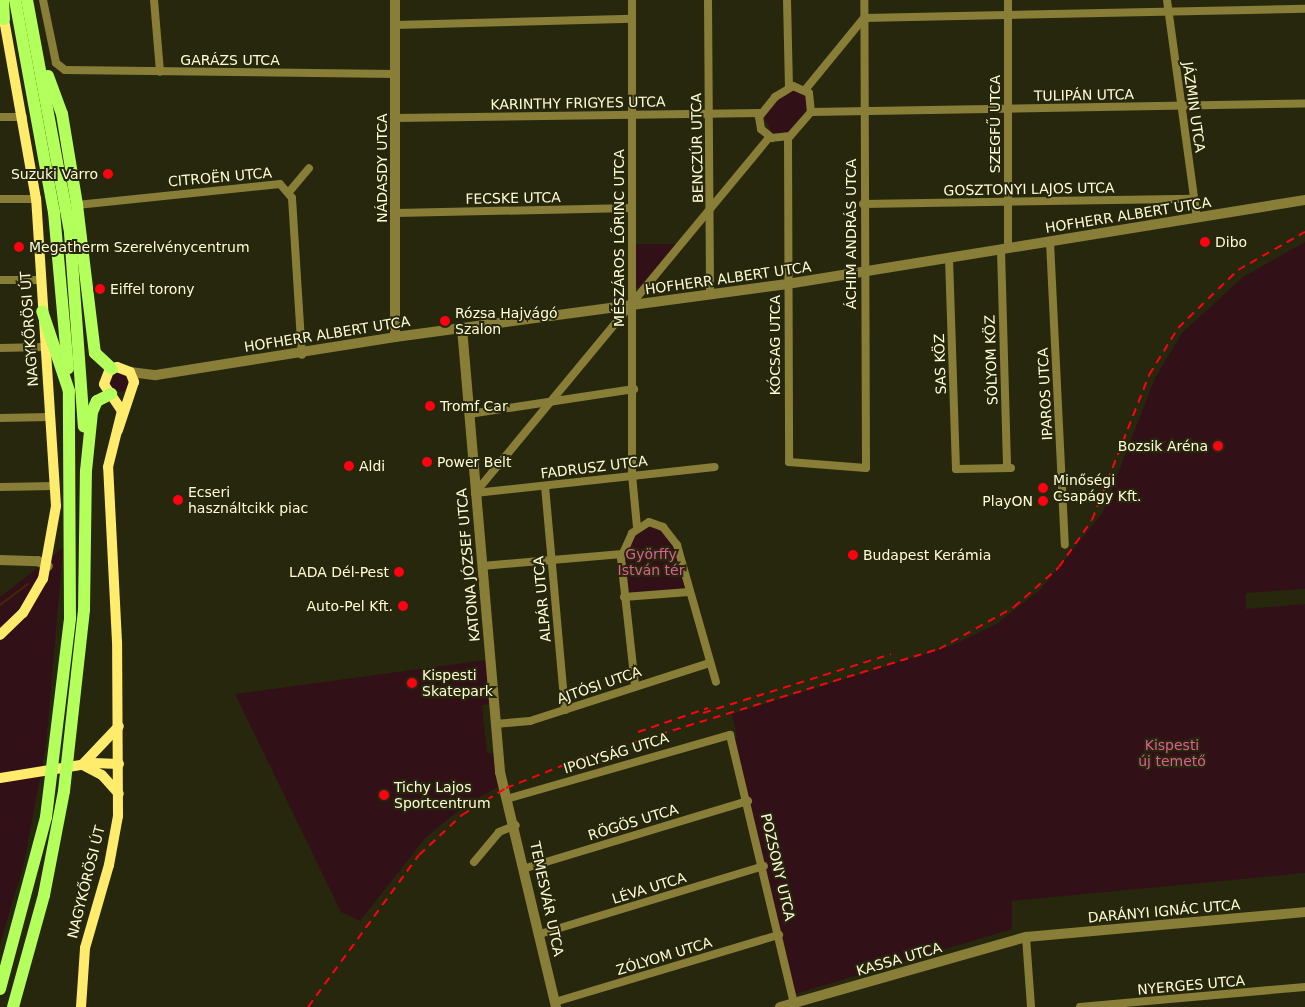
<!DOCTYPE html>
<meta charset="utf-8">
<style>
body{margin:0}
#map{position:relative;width:1305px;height:1007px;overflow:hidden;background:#27270e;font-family:"DejaVu Sans",sans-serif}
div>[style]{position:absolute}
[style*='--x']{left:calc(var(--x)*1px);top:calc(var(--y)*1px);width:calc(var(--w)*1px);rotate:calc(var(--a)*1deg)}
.green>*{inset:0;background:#311117}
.round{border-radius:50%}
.stream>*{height:2px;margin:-1px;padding:0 1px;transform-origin:1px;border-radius:1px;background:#462608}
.minor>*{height:8px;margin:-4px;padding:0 4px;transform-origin:4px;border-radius:4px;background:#887e38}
.tertiary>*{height:10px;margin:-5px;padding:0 5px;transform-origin:5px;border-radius:5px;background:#887e38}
.secondary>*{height:10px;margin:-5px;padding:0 5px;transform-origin:5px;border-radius:5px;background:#ffeb6c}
.primary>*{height:12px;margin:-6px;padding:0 6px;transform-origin:6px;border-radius:6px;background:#b3ff5c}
.rail>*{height:2px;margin-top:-1px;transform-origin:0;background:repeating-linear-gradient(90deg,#ff0110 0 8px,transparent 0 14px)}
.dots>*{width:14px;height:14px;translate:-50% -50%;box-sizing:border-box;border:2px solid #27270e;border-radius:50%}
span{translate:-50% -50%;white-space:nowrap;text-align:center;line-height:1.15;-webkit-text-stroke:4px #27270e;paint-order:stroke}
.street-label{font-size:14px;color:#fffdd5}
.poi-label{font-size:14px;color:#fffdd5}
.right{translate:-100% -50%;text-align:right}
.left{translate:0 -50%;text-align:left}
.park-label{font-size:14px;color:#e45b94}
</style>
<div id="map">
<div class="green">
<i style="clip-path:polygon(796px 90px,806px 97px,806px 112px,786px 134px,772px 133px,764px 117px,784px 91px)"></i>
<i style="clip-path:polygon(1305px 242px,1305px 589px,1246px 593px,1246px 609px,1305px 604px,1305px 873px,1012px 901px,1012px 929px,795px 994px,732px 742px,737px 737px,732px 714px,951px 646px,996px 624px,1040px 590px,1103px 512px,1155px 378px,1182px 333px,1243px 277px)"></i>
<i style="clip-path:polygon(636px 244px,676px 244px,641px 288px,636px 288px)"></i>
<i class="round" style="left:109px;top:372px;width:20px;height:20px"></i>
<i style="clip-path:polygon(649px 522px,671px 535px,689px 592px,624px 597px,622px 571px,627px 540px)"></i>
<i style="clip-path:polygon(63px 548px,46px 747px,24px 863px,0 944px,0 597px)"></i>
<i style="clip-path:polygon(486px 660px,489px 704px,482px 705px,487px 753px,493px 753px,500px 786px,467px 804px,426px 837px,360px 921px,341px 912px,235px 694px)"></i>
</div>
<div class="stream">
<i style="--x:0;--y:605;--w:35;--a:-37"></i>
</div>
<div class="minor">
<i style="--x:43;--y:0;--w:64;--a:78.3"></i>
<i style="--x:56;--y:63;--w:11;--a:38"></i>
<i style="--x:65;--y:70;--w:330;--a:0.7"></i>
<i style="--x:154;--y:0;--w:72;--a:85.2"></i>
<i style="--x:632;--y:0;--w:475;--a:90"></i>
<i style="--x:632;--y:475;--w:52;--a:84.5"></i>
<i style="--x:708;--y:0;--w:295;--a:89.6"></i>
<i style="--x:787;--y:0;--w:87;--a:88.7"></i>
<i style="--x:1167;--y:0;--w:220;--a:82.2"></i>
<i style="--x:395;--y:25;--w:237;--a:-1.5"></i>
<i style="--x:793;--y:86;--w:17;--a:24"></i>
<i style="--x:809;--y:93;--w:19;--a:84"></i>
<i style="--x:811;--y:112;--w:32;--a:131"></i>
<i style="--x:790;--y:136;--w:18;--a:174"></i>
<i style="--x:772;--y:138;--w:14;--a:-141"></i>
<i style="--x:761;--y:129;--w:12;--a:-99"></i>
<i style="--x:759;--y:117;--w:26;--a:-51"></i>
<i style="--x:775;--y:97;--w:21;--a:-31"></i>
<i style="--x:805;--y:90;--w:93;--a:-50.7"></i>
<i style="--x:864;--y:18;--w:441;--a:-1.2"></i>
<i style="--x:811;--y:112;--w:494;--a:-1"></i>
<i style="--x:0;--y:117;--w:23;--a:0"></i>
<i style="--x:395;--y:118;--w:366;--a:-0.8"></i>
<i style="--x:788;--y:137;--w:325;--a:89.8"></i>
<i style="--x:789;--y:462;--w:77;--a:4.5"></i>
<i style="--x:866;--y:468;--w:468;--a:-90.2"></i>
<i style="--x:289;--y:192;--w:31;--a:-50"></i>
<i style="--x:0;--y:199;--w:36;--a:0"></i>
<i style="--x:863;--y:204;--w:331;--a:-0.9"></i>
<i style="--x:77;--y:205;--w:204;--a:-5.9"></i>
<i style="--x:280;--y:184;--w:18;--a:49"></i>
<i style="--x:292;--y:198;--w:157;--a:86.4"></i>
<i style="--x:396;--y:213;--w:235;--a:-1.2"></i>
<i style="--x:1050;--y:242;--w:303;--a:87.2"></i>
<i style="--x:1008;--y:249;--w:249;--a:-90"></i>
<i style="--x:1001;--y:250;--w:218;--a:88.4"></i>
<i style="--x:949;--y:258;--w:211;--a:88.1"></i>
<i style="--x:956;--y:469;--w:55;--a:-1"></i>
<i style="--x:0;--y:280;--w:41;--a:0"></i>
<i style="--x:0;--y:348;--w:44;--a:-1.3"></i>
<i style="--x:469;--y:414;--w:167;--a:-8.6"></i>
<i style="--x:0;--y:418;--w:50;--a:-1.1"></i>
<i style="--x:545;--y:486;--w:225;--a:84.9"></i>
<i style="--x:0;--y:487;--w:54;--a:-1.1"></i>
<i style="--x:475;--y:493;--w:462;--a:-50.4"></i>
<i style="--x:475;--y:493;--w:241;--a:-6.2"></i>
<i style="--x:482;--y:566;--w:141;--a:-4.9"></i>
<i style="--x:624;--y:597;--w:65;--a:-4.4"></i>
<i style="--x:635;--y:685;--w:128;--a:-96.3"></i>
<i style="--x:621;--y:558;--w:27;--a:-66"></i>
<i style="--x:632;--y:533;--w:20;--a:-33"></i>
<i style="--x:649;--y:522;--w:15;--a:20"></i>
<i style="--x:663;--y:527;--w:23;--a:52"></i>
<i style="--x:677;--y:545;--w:142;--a:74.1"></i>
<i style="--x:495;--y:724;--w:35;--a:-5"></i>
<i style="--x:530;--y:721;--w:189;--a:-17.9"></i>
<i style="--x:510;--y:798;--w:229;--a:-16"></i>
<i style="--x:730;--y:735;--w:276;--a:76.6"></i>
<i style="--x:474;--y:862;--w:39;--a:-50"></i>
<i style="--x:499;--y:832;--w:18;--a:-22"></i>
<i style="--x:526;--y:868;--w:232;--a:-16.8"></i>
<i style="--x:540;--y:934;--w:234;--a:-16.9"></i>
<i style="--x:1026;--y:937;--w:70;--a:85.9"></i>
<i style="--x:555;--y:1002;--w:234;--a:-16.7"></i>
<i style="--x:1080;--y:1007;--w:226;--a:-5.1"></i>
</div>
<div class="tertiary">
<i style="--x:395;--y:0;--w:337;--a:90"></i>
<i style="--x:462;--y:328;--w:446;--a:85.1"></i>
<i style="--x:500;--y:772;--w:242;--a:76.6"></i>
<i style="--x:130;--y:372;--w:26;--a:7"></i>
<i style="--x:156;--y:375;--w:242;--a:-9"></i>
<i style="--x:395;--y:337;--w:396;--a:-7.7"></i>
<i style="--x:787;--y:284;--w:525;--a:-9.21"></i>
<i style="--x:0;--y:560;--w:38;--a:2"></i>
<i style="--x:38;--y:561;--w:11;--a:27"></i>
<i style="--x:780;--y:1007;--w:256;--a:-15.9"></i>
<i style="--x:1026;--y:937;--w:280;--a:-5.1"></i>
</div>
<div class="secondary">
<i style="--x:0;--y:635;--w:32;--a:-44"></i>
<i style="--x:23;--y:613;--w:39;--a:-60"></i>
<i style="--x:43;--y:579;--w:74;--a:-79.9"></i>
<i style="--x:56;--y:506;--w:308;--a:-93.7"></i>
<i style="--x:36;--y:199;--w:183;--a:-100.1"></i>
<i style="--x:83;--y:764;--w:52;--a:-46.5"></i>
<i style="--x:83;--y:765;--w:21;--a:28"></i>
<i style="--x:102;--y:775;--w:25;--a:48"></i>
<i style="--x:0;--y:778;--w:94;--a:-9.2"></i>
<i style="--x:93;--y:763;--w:26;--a:2"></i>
<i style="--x:81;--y:1007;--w:59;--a:-86.1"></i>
<i style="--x:85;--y:948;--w:86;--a:-73.9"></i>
<i style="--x:109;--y:865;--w:50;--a:-79.6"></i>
<i style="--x:118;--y:816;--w:174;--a:-90.3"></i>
<i style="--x:117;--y:642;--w:175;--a:-92.9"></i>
<i style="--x:108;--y:467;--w:58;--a:-76"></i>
<i style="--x:122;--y:411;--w:32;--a:-124"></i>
<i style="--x:104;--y:384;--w:14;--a:-69"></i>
<i style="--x:109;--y:371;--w:9;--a:-27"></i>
<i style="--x:117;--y:367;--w:14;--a:21"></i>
<i style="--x:130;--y:372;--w:11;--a:68"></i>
<i style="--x:134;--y:382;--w:51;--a:108.4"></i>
</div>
<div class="primary">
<i style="--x:3;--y:0;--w:19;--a:87"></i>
<i style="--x:15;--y:0;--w:216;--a:79.6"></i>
<i style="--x:54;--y:212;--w:157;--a:84.9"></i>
<i style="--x:27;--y:0;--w:237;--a:79.5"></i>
<i style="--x:70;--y:233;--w:194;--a:85.9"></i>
<i style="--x:48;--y:76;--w:40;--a:69.8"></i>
<i style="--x:62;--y:114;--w:92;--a:80.6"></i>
<i style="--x:77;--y:205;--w:149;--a:83.1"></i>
<i style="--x:95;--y:353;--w:23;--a:43"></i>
<i style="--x:0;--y:989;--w:178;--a:-75"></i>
<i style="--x:46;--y:817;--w:200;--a:-83.1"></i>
<i style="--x:70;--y:618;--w:227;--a:-90.3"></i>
<i style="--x:69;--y:391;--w:84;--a:-108.6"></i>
<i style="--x:13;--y:1007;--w:116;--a:-74.5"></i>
<i style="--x:44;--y:895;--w:106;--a:-79.1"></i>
<i style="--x:64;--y:791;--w:182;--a:-83.7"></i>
<i style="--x:84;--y:610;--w:139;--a:-89.2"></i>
<i style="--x:86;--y:471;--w:59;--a:-84.2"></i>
<i style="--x:92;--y:412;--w:12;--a:-66"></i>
<i style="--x:97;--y:401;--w:16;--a:-27"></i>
</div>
<div class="rail">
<i style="--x:703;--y:713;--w:197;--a:-17.4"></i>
<i style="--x:638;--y:732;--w:74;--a:-18.9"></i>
<i style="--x:308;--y:1007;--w:188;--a:-53.9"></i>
<i style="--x:419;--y:855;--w:59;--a:-42.9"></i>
<i style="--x:462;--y:815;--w:52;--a:-31.5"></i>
<i style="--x:506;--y:788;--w:79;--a:-21.7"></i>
<i style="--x:579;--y:759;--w:376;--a:-17"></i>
<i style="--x:939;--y:649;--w:86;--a:-29.2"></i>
<i style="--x:1014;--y:607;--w:60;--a:-41.6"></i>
<i style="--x:1059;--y:567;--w:57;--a:-54.9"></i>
<i style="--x:1092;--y:520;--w:156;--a:-68.5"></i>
<i style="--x:1149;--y:375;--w:55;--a:-58.3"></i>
<i style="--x:1178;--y:328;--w:83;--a:-44"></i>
<i style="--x:1238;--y:270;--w:77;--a:-29.6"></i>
</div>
<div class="dots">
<i style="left:108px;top:174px;background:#ff0110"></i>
<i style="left:1205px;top:242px;background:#ff0110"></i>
<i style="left:19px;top:247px;background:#ff0110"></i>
<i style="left:100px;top:289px;background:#ff0110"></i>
<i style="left:445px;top:321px;background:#ff0110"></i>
<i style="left:430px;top:406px;background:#ff0110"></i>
<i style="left:1218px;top:446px;background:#ff0110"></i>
<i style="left:427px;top:462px;background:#ff0110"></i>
<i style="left:349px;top:466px;background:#ff0110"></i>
<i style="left:1043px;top:488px;background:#ff0110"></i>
<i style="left:178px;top:500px;background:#ff0110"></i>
<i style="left:1043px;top:501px;background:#ff0110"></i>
<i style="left:853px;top:555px;background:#ff0110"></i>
<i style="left:399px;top:572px;background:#ff0110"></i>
<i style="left:403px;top:606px;background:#ff0110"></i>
<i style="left:412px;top:683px;background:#ff0110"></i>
<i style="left:384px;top:795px;background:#ff0110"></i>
</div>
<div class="street-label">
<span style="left:230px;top:60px">GARÁZS UTCA</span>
<span style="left:1084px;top:95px;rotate:-1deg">TULIPÁN UTCA</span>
<span style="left:578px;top:103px;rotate:-1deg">KARINTHY FRIGYES UTCA</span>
<span style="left:1194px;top:107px;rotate:82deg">JÁZMIN UTCA</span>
<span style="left:995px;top:124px;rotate:-90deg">SZEGFŰ UTCA</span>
<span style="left:697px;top:148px;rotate:-91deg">BENCZÚR UTCA</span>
<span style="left:382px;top:168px;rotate:-90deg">NÁDASDY UTCA</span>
<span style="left:220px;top:177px;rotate:-5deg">CITROËN UTCA</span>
<span style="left:1029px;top:189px;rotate:-1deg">GOSZTONYI LAJOS UTCA</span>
<span style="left:513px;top:198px;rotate:-1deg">FECSKE UTCA</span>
<span style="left:1128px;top:215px;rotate:-9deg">HOFHERR ALBERT UTCA</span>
<span style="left:851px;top:234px;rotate:-90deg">ÁCHIM ANDRÁS UTCA</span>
<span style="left:619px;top:238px;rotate:-90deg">MÉSZÁROS LŐRINC UTCA</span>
<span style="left:728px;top:278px;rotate:-8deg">HOFHERR ALBERT UTCA</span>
<span style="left:29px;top:329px;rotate:-94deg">NAGYKŐRÖSI ÚT</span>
<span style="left:327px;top:334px;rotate:-9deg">HOFHERR ALBERT UTCA</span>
<span style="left:775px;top:345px;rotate:-90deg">KÓCSAG UTCA</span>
<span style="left:991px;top:360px;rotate:-92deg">SÓLYOM KÖZ</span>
<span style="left:940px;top:364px;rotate:-92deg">SAS KÖZ</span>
<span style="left:1045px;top:394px;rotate:-93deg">IPAROS UTCA</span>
<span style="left:594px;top:467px;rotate:-7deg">FADRUSZ UTCA</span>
<span style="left:468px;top:565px;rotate:-95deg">KATONA JÓZSEF UTCA</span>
<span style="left:542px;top:599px;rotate:-95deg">ALPÁR UTCA</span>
<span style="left:599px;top:685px;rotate:-19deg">AJTÓSI UTCA</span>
<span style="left:616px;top:753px;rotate:-17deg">IPOLYSÁG UTCA</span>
<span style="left:633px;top:822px;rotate:-17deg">RÖGÖS UTCA</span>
<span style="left:778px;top:867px;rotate:77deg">POZSONY UTCA</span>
<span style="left:86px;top:882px;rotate:-76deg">NAGYKŐRÖSI ÚT</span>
<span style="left:649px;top:888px;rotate:-17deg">LÉVA UTCA</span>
<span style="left:547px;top:899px;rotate:78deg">TEMESVÁR UTCA</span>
<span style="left:1164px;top:911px;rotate:-5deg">DARÁNYI IGNÁC UTCA</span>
<span style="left:664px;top:956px;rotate:-17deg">ZÓLYOM UTCA</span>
<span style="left:899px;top:959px;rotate:-16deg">KASSA UTCA</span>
<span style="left:1191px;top:985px;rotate:-5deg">NYERGES UTCA</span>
</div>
<div class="poi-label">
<span class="right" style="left:98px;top:174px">Suzuki Varro</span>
<span class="left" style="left:1215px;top:242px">Dibo</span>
<span class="left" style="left:29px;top:247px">Megatherm Szerelvénycentrum</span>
<span class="left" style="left:110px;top:289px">Eiffel torony</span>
<span class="left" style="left:455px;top:321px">Rózsa Hajvágó<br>Szalon</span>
<span class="left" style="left:440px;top:406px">Tromf Car</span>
<span class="right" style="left:1208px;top:446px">Bozsik Aréna</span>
<span class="left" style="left:437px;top:462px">Power Belt</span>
<span class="left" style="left:359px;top:466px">Aldi</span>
<span class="left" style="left:1053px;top:488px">Minőségi<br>Csapágy Kft.</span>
<span class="left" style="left:188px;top:500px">Ecseri<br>használtcikk piac</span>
<span class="right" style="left:1033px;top:501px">PlayON</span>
<span class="left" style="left:863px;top:555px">Budapest Kerámia</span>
<span class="right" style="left:389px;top:572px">LADA Dél-Pest</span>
<span class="right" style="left:393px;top:606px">Auto-Pel Kft.</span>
<span class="left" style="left:422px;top:683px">Kispesti<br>Skatepark</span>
<span class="left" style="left:394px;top:795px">Tichy Lajos<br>Sportcentrum</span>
</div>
<div class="park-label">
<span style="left:651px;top:562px">Györffy<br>István tér</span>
<span style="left:1172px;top:753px">Kispesti<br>új temető</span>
</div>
</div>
